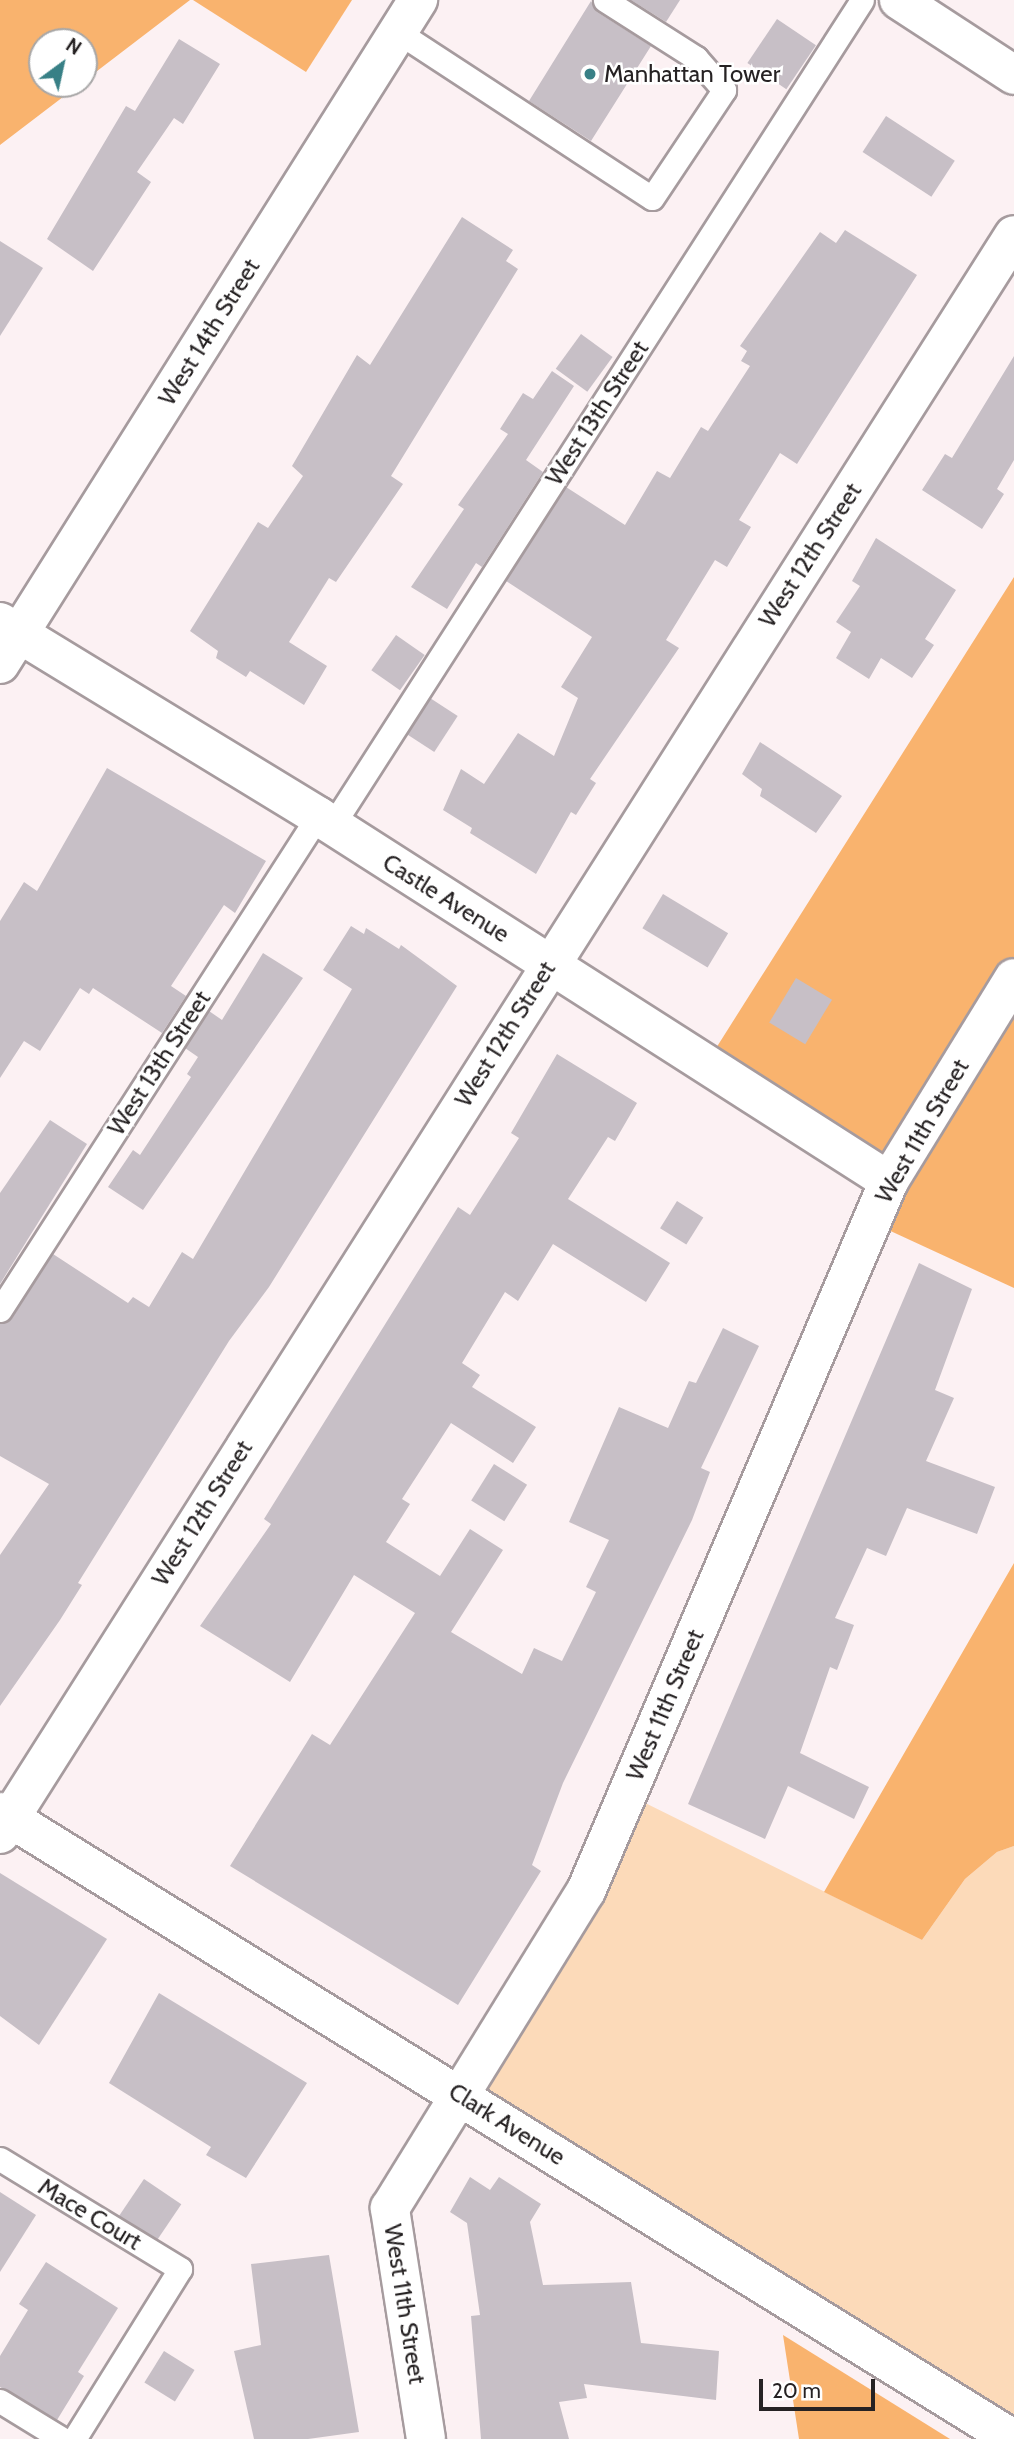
<!DOCTYPE html>
<style>
body{margin:0}
#map{position:relative;width:1014px;height:2439px;overflow:hidden;background:#fcf1f3;font-family:Cabin,sans-serif}
div>[style]{position:absolute}
[style*='--x']{left:calc(var(--x)*1px);top:calc(var(--y)*1px);width:calc(var(--w)*1px);rotate:calc(var(--a)*1deg)}
.green>*{inset:0;background:#fcdab9}
.forest>*{inset:0;background:#f9b36e}
.building>*{inset:0;background:#c7bfc6;transform-origin:0 0}
.roads{filter:drop-shadow(2px 0 #a69b9e) drop-shadow(-2px 0 #a69b9e) drop-shadow(0 2px #a69b9e) drop-shadow(0 -2px #a69b9e)}
.lane>*{height:23px;margin:-11.5px;padding:0 11.5px;transform-origin:11.5px;border-radius:11.5px;background:#fff}
.street>*{height:38px;margin:-19px;padding:0 19px;transform-origin:19px;border-radius:19px;background:#fff}
.secondary>*{height:38px;margin:-19px;padding:0 19px;transform-origin:19px;border-radius:19px;background:#fff}
.dots>*{width:19px;height:19px;translate:-50% -50%;box-sizing:border-box;border:4px solid #fff;border-radius:50%}
span{translate:-50% -50%;white-space:nowrap;text-align:center;line-height:1.15;-webkit-text-stroke:5px #fff;paint-order:stroke}
.poi-label{font-size:24px;color:#262223}
.left{translate:0 -50%;text-align:left}
.street-label{font-size:24px;color:#262223}
.north{position:absolute;left:28px;top:28px;width:70px;height:70px;box-sizing:border-box;background:#fff;border:2px solid #a8a7a7;border-radius:50%;rotate:33deg;font-size:19px;font-weight:700;line-height:28px;text-align:center;color:#262223}
.north::after{content:'';display:block;margin:auto;width:24px;height:32px;background:#388086;clip-path:polygon(50% 0,100% 100%,50% 72%,0 100%)}
.scale{position:absolute;left:759px;top:2379px;width:116px;height:32px;box-sizing:border-box;border:4px solid #262223;border-top:0;padding-left:9px;font-size:21px;line-height:24px;white-space:nowrap;color:#262223;-webkit-text-stroke:5px #fff;paint-order:stroke}
</style>
<div id="map">
<div class="green">
<i style="clip-path:polygon(627px 1794px,922px 1940px,965px 1879px,997px 1852px,1014px 1846px,1014px 2439px,462px 2095px)"></i>
</div>
<div class="forest">
<i style="clip-path:polygon(0 0,190px 0,84px 81px,84px 42px,42px 42px,42px 84px,80px 84px,0 145px)"></i>
<i style="clip-path:polygon(193px 0,352px 0,306px 72px)"></i>
<i style="clip-path:polygon(1014px 577px,1014px 1288px,871px 1222px,888px 1181px,706px 1064px)"></i>
<i style="clip-path:polygon(1014px 1563px,1014px 1846px,997px 1852px,965px 1879px,922px 1940px,824px 1892px)"></i>
<i style="clip-path:polygon(783px 2335px,950px 2439px,799px 2439px)"></i>
</div>
<div class="building">
<i style="clip-path:polygon(631px 0,680px 0,666px 22px)"></i>
<i style="clip-path:polygon(591px 1px,597px 12px,651px 46px,591px 141px,529px 101px)"></i>
<i style="left:777px;top:19px;width:47px;height:53px;rotate:34deg"></i>
<i style="clip-path:polygon(179px 39px,220px 64px,183px 124px,174px 118px,137px 172px,151px 182px,93px 271px,47px 239px,126px 106px,135px 111px)"></i>
<i style="left:886px;top:116px;width:82px;height:43px;rotate:33deg"></i>
<i style="clip-path:polygon(462px 217px,513px 250px,506px 261px,518px 269px,391px 476px,403px 484px,336px 582px,329px 578px,289px 642px,327px 666px,304px 705px,250px 671px,246px 677px,216px 658px,218px 651px,190px 631px,258px 522px,268px 528px,303px 476px,292px 466px,357px 355px,370px 365px)"></i>
<i style="clip-path:polygon(845px 230px,917px 275px,797px 464px,780px 453px,739px 520px,751px 527px,727px 567px,715px 560px,666px 640px,679px 648px,590px 779px,596px 783px,576px 815px,571px 812px,536px 874px,470px 833px,472px 828px,443px 810px,461px 769px,484px 784px,518px 733px,554px 756px,578px 698px,561px 687px,592px 637px,506px 581px,566px 487px,625px 525px,657px 471px,670px 478px,701px 427px,708px 431px,750px 366px,741px 361px,747px 351px,740px 346px,820px 232px,836px 243px)"></i>
<i style="clip-path:polygon(0 241px,43px 268px,0 336px)"></i>
<i style="left:581px;top:334px;width:39px;height:43px;rotate:36deg"></i>
<i style="clip-path:polygon(1014px 356px,1014px 460px,997px 489px,1004px 494px,982px 529px,922px 490px,945px 454px,952px 458px)"></i>
<i style="clip-path:polygon(552px 371px,574px 386px,526px 460px,543px 472px,482px 567px,476px 563px,447px 609px,411px 587px,464px 509px,458px 505px,508px 434px,500px 429px,523px 393px,533px 399px)"></i>
<i style="clip-path:polygon(876px 538px,956px 590px,925px 639px,934px 645px,912px 678px,881px 658px,869px 679px,836px 658px,851px 632px,836px 622px,860px 586px,852px 581px)"></i>
<i style="left:396px;top:635px;width:35px;height:43px;rotate:35deg"></i>
<i style="left:430px;top:698px;width:33px;height:43px;rotate:33deg"></i>
<i style="clip-path:polygon(760px 742px,842px 796px,816px 833px,760px 796px,762px 789px,742px 774px)"></i>
<i style="clip-path:polygon(107px 768px,266px 861px,235px 913px,224px 905px,171px 986px,186px 996px,162px 1033px,93px 988px,89px 994px,80px 988px,40px 1051px,24px 1041px,0 1078px,0 921px,24px 882px,37px 891px)"></i>
<i style="left:663px;top:894px;width:76px;height:40px;rotate:31deg"></i>
<i style="clip-path:polygon(351px 926px,364px 934px,366px 928px,399px 949px,401px 945px,457px 986px,269px 1287px,229px 1341px,78px 1583px,82px 1585px,60px 1620px,0 1706px,0 1555px,49px 1484px,0 1456px,0 1324px,12px 1318px,53px 1254px,128px 1303px,133px 1297px,149px 1307px,182px 1252px,193px 1259px,352px 989px,323px 970px)"></i>
<i style="clip-path:polygon(263px 953px,303px 978px,143px 1210px,108px 1187px,133px 1150px,140px 1155px,191px 1077px,187px 1074px,198px 1057px,185px 1048px,209px 1011px,222px 1020px)"></i>
<i style="left:796px;top:978px;width:42px;height:52px;rotate:31deg"></i>
<i style="clip-path:polygon(557px 1054px,637px 1103px,615px 1141px,608px 1137px,568px 1199px,670px 1263px,646px 1302px,553px 1244px,518px 1301px,505px 1292px,462px 1363px,480px 1375px,472px 1387px,536px 1427px,513px 1463px,451px 1423px,402px 1499px,410px 1504px,386px 1542px,440px 1576px,470px 1529px,503px 1550px,451px 1632px,522px 1674px,534px 1648px,562px 1661px,596px 1592px,586px 1587px,609px 1540px,569px 1522px,619px 1407px,668px 1428px,689px 1381px,696px 1383px,723px 1328px,759px 1346px,701px 1468px,710px 1472px,692px 1520px,563px 1783px,532px 1865px,541px 1871px,458px 2005px,230px 1866px,312px 1734px,330px 1745px,415px 1613px,354px 1575px,290px 1682px,200px 1626px,271px 1524px,264px 1519px,458px 1207px,470px 1215px,519px 1138px,511px 1133px)"></i>
<i style="clip-path:polygon(50px 1120px,87px 1144px,0 1284px,0 1193px)"></i>
<i style="left:677px;top:1201px;width:31px;height:32px;rotate:32deg"></i>
<i style="clip-path:polygon(919px 1263px,972px 1289px,935px 1390px,954px 1398px,926px 1461px,995px 1487px,977px 1534px,907px 1508px,886px 1556px,867px 1548px,835px 1618px,854px 1625px,837px 1670px,830px 1667px,800px 1753px,869px 1787px,854px 1819px,788px 1786px,765px 1839px,688px 1804px)"></i>
<i style="left:494px;top:1464px;width:39px;height:43px;rotate:32deg"></i>
<i style="clip-path:polygon(0 1873px,107px 1939px,39px 2045px,0 2016px)"></i>
<i style="clip-path:polygon(159px 1993px,307px 2083px,246px 2178px,206px 2155px,211px 2147px,109px 2083px)"></i>
<i style="clip-path:polygon(470px 2177px,490px 2190px,499px 2177px,541px 2204px,530px 2222px,543px 2285px,631px 2282px,641px 2343px,719px 2351px,716px 2400px,584px 2384px,587px 2398px,559px 2402px,569px 2439px,481px 2439px,471px 2316px,480px 2315px,467px 2223px,450px 2212px)"></i>
<i style="left:144px;top:2179px;width:45px;height:45px;rotate:34deg"></i>
<i style="clip-path:polygon(0 2192px,36px 2215px,0 2272px)"></i>
<i style="clip-path:polygon(329px 2255px,359px 2432px,308px 2439px,254px 2439px,234px 2351px,261px 2345px,251px 2264px)"></i>
<i style="clip-path:polygon(46px 2262px,118px 2308px,78px 2372px,84px 2376px,57px 2420px,0 2387px,0 2356px,28px 2310px,19px 2304px)"></i>
<i style="left:164px;top:2351px;width:36px;height:37px;rotate:32deg"></i>
</div>
<div class="roads">
<div class="lane">
<i style="--x:398;--y:32;--w:303;--a:33.2"></i>
<i style="--x:652;--y:198;--w:130;--a:-56.3"></i>
<i style="--x:724;--y:90;--w:43;--a:-131.2"></i>
<i style="--x:696;--y:58;--w:108;--a:-147.5"></i>
<i style="--x:332;--y:826;--w:981;--a:-57.31"></i>
<i style="--x:0;--y:1310;--w:588;--a:-57.23"></i>
<i style="--x:0;--y:2159;--w:211;--a:31.4"></i>
<i style="--x:180;--y:2269;--w:200;--a:121.9"></i>
<i style="--x:0;--y:2401;--w:73;--a:31.5"></i>
</div>
<div class="street">
<i style="--x:899;--y:0;--w:137;--a:33.1"></i>
<i style="--x:0;--y:622;--w:373;--a:31.4"></i>
<i style="--x:318;--y:816;--w:678;--a:32.59"></i>
<i style="--x:0;--y:1834;--w:1893;--a:-57.62"></i>
<i style="--x:426;--y:2439;--w:234;--a:-98.9"></i>
<i style="--x:390;--y:2208;--w:373;--a:-58.3"></i>
<i style="--x:586;--y:1891;--w:772;--a:-66.89"></i>
<i style="--x:889;--y:1181;--w:238;--a:-58.4"></i>
</div>
<div class="secondary">
<i style="--x:0;--y:664;--w:785;--a:-57.81"></i>
<i style="--x:0;--y:1812;--w:1191;--a:31.76"></i>
</div>
</div>
<div class="dots">
<i style="left:590px;top:74px;background:#388086"></i>
</div>
<div class="poi-label">
<span class="left" style="left:604px;top:74px">Manhattan Tower</span>
</div>
<div class="street-label">
<span style="left:209px;top:332px;rotate:-58deg">West 14th Street</span>
<span style="left:597px;top:413px;rotate:-57deg">West 13th Street</span>
<span style="left:810px;top:555px;rotate:-57deg">West 12th Street</span>
<span style="left:446px;top:898px;rotate:32deg">Castle Avenue</span>
<span style="left:505px;top:1034px;rotate:-58deg">West 12th Street</span>
<span style="left:159px;top:1063px;rotate:-57deg">West 13th Street</span>
<span style="left:922px;top:1131px;rotate:-60deg">West 11th Street</span>
<span style="left:202px;top:1513px;rotate:-58deg">West 12th Street</span>
<span style="left:665px;top:1705px;rotate:-67deg">West 11th Street</span>
<span style="left:507px;top:2124px;rotate:32deg">Clark Avenue</span>
<span style="left:90px;top:2214px;rotate:31deg">Mace Court</span>
<span style="left:405px;top:2304px;rotate:81deg">West 11th Street</span>
</div>
<div class="north">N</div>
<div class="scale">20 m</div>
</div>
